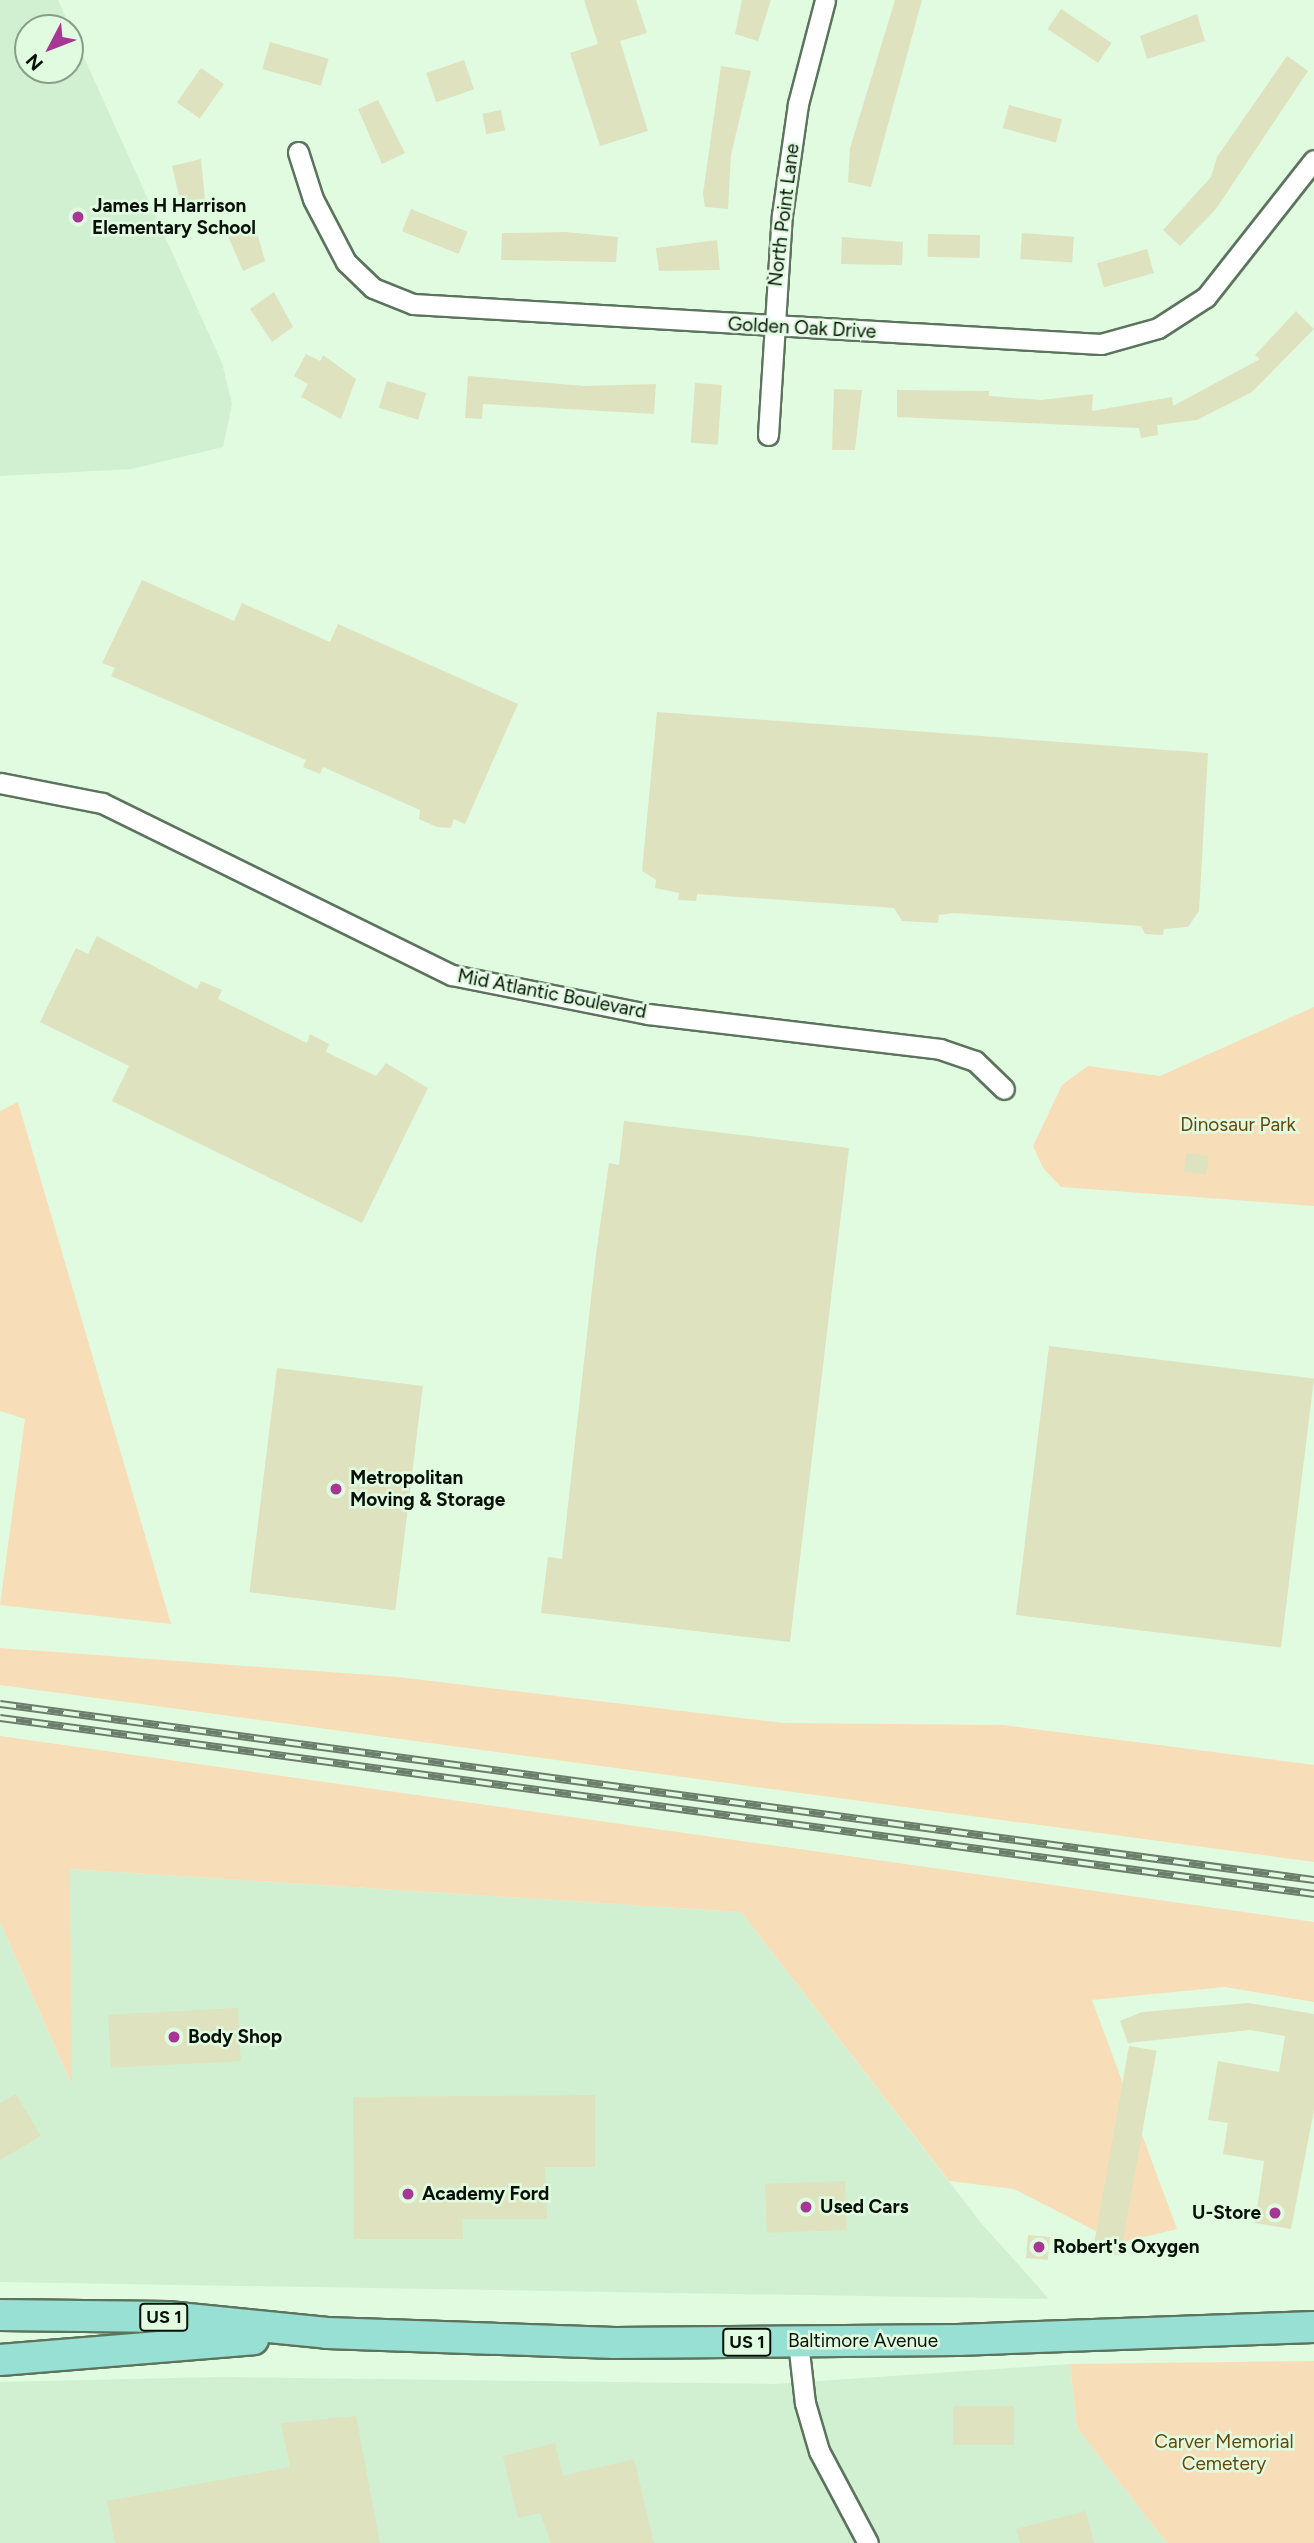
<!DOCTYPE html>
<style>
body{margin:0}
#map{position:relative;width:1314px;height:2543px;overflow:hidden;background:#e0fbe0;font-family:Figtree,sans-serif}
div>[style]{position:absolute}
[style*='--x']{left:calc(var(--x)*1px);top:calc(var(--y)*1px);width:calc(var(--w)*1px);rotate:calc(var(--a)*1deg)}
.built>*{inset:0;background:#d0f0d1}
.green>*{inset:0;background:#f8deb8}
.building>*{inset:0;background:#dfe2bf;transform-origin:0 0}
.roads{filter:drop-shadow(2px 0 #5c745d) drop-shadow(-2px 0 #5c745d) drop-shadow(0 2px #5c745d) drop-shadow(0 -2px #5c745d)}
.minor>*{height:19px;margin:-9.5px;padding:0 9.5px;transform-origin:9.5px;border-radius:9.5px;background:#fff}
.primary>*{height:30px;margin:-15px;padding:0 15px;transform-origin:15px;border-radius:15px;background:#98e0d3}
.rail>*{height:8px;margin-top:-4px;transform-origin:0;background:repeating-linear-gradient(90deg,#e0fbe0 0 16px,#6b7d6b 0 32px);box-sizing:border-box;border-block:2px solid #6b7d6b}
.dots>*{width:19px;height:19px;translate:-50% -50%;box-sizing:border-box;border:4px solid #e0fbe0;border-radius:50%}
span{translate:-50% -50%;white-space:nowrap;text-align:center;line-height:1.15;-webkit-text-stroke:5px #e0fbe0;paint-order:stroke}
.shield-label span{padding:2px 5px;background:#e0fbe0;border:2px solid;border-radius:5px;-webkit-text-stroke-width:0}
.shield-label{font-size:18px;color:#081108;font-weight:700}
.poi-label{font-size:19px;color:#081108;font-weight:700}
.left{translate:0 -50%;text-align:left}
.right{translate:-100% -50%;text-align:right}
.street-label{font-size:19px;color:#081108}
.park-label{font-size:19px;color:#684708}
.north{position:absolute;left:14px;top:14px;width:70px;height:70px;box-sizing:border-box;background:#e0fbe0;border:2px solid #8a9d8a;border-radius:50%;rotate:228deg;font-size:19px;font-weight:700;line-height:28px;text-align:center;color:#081108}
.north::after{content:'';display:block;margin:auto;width:24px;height:32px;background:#a73794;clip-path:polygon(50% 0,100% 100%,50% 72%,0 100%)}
</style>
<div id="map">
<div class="built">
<i style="clip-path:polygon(evenodd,0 0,58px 0,222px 363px,232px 404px,223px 447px,131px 469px,0 476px,0 0,28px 28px,70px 28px,70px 70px,28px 70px,28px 28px)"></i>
<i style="clip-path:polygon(70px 1869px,741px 1912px,981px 2223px,1049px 2299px,0 2282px,0 1922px,71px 2083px)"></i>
<i style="clip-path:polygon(1070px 2364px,1077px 2428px,1167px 2543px,0 2543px,0 2382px,220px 2377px,775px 2384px)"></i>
</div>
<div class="green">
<i style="clip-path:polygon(1314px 1007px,1314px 1206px,1061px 1187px,1043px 1168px,1033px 1146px,1062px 1085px,1088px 1066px,1160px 1076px)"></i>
<i style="clip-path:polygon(18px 1102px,171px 1624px,0 1605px,25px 1419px,0 1411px,0 1111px)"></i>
<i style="clip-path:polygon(0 1648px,398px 1677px,783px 1723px,1003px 1725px,1314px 1765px,1314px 1862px,0 1685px)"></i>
<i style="clip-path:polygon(0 1736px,1314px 1922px,1314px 2002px,1225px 1987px,1092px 2000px,1177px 2229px,1119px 2243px,1014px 2189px,949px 2181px,741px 1912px,70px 1869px,72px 2085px,0 1922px)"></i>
<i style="clip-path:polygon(1314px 2361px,1314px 2543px,1167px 2543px,1077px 2428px,1070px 2364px)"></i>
</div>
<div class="building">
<i style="clip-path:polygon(584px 0,636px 0,647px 33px,620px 41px,648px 131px,600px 146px,570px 53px,598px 44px)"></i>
<i style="clip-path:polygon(742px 0,771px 0,758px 41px,735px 34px)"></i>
<i style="clip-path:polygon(895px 0,922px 0,871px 187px,848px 182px,850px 148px)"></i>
<i style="left:1061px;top:9px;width:61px;height:24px;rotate:34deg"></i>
<i style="clip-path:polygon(1197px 14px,1205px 41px,1147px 59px,1140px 36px)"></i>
<i style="left:270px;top:42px;width:61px;height:28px;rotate:16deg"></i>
<i style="clip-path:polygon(1287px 56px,1308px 71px,1216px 209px,1180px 246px,1163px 230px,1211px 177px,1217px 157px)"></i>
<i style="left:464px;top:60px;width:31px;height:40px;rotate:71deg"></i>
<i style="clip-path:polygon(721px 66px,751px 71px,731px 155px,728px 209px,705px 207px,703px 194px)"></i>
<i style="left:201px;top:68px;width:28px;height:42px;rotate:35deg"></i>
<i style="clip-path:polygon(378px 100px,405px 153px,382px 164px,358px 109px)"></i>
<i style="left:1009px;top:105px;width:55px;height:24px;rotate:15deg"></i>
<i style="left:501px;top:110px;width:21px;height:19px;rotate:79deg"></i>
<i style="clip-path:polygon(201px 159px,205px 200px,181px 205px,172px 166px)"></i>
<i style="left:411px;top:209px;width:61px;height:24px;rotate:22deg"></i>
<i style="clip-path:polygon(254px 222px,265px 261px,243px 271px,227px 234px)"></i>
<i style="clip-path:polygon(566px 232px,618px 237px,616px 262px,501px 260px,502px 233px)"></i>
<i style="left:1022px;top:233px;width:52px;height:26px;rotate:4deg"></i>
<i style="left:928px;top:234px;width:52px;height:23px;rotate:1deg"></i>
<i style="clip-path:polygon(842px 237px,903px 242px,902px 265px,841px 264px)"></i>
<i style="clip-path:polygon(717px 240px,720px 270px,659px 271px,656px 248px)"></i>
<i style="left:1147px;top:249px;width:25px;height:52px;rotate:74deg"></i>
<i style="clip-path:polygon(274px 292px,293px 327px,272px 342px,250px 309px)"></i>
<i style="clip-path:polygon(1296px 311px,1314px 329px,1252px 392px,1197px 420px,1157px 425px,1158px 435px,1141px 438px,1139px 428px,897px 417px,897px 390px,989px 391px,989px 396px,1041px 400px,1093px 394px,1092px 411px,1172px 397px,1173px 406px,1260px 359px,1255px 355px)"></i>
<i style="clip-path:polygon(306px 354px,320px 361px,323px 355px,356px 379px,341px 419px,301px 397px,308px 384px,294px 376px)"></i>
<i style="clip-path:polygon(468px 376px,584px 386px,656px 384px,654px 414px,483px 404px,482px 419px,465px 418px)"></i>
<i style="left:387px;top:381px;width:41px;height:28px;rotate:17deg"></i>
<i style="left:695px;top:383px;width:27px;height:60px;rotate:4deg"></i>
<i style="clip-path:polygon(834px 389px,862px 390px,855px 450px,832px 450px)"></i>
<i style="clip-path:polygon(142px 580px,234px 621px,242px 603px,330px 642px,338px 624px,518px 704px,465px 824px,454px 819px,451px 828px,437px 827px,419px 819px,420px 810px,323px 767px,320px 774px,303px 767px,306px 760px,111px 676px,115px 668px,102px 663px)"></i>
<i style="clip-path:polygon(657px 712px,1208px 753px,1199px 911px,1188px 927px,1164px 929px,1163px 935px,1145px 934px,1141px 926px,954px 913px,939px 915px,938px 923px,902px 921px,894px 908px,697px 894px,696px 901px,678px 900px,679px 893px,655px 888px,656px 880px,642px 871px)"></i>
<i style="clip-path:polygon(97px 936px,197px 989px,201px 981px,222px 990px,218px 999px,307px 1043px,310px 1034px,329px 1044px,326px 1052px,376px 1076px,386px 1063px,428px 1088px,362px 1223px,112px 1101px,129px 1066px,40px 1022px,76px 948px,88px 954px)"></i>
<i style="clip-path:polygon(624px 1121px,849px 1148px,790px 1642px,541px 1613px,548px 1557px,562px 1559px,596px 1254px,609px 1163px,619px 1165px)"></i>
<i style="left:1186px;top:1153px;width:23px;height:19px;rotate:7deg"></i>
<i style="left:1049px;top:1346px;width:267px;height:271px;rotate:7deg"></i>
<i style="left:277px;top:1368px;width:147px;height:226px;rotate:7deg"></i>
<i style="clip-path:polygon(1249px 2003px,1314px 2014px,1314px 2110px,1291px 2229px,1255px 2223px,1264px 2161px,1223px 2154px,1228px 2123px,1208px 2120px,1218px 2061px,1279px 2072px,1285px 2036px,1250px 2030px,1128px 2043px,1120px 2021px,1142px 2012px)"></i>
<i style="left:238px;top:2008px;width:53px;height:130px;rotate:87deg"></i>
<i style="left:1129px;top:2046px;width:28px;height:208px;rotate:10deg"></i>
<i style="clip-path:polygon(16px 2094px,41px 2136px,0 2160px,0 2103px)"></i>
<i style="clip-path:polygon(595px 2095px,595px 2167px,545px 2167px,547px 2219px,462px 2219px,463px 2239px,354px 2239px,353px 2097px)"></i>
<i style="left:845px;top:2181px;width:49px;height:80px;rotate:88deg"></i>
<i style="left:1028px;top:2235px;width:22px;height:23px;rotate:5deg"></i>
<i style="left:953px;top:2406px;width:61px;height:39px"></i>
<i style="clip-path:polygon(356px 2416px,380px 2543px,115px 2543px,107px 2501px,290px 2467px,281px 2423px)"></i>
<i style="clip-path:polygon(555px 2443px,563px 2476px,634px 2459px,654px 2543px,551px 2543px,540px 2513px,518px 2518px,503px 2456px)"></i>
<i style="clip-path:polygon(1086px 2511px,1094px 2543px,1020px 2543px,1016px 2529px)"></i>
</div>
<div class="roads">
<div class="minor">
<i style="--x:298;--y:152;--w:49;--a:72.3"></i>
<i style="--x:313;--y:199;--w:71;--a:62.4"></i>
<i style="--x:346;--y:262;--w:37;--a:44"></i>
<i style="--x:373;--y:288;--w:43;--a:21.8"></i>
<i style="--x:413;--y:304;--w:689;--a:3.33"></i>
<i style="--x:1101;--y:344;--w:59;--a:-15.7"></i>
<i style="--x:1158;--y:328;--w:57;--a:-32.9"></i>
<i style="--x:1206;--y:297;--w:174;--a:-51.8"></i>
<i style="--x:768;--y:435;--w:220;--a:-86.4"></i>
<i style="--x:782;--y:215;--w:112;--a:-81.8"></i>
<i style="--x:798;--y:104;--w:107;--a:-75.4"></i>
<i style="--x:0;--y:783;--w:104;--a:11.1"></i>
<i style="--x:102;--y:803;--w:390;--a:26.2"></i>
<i style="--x:452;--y:975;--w:200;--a:11.3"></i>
<i style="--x:648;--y:1014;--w:294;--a:6.8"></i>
<i style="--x:940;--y:1049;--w:37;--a:19"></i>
<i style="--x:975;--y:1061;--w:40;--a:44"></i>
<i style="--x:798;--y:2342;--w:61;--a:83.5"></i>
<i style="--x:805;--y:2403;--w:50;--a:73.7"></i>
<i style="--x:819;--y:2451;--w:104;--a:62"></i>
</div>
<div class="primary">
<i style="--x:0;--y:2315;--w:168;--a:0.7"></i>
<i style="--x:168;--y:2317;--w:160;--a:5.7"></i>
<i style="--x:327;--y:2333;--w:288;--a:2"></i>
<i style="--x:615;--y:2343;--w:343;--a:-0.5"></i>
<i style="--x:958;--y:2340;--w:356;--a:-2.1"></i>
<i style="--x:0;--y:2360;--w:254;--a:-4.7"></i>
</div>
</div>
<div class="rail">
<i style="--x:0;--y:1704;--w:1326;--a:7.63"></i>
<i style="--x:0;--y:1718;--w:1326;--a:7.63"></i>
</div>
<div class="dots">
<i style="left:78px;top:217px;background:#a73794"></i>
<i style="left:336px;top:1489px;background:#a73794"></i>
<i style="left:174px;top:2037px;background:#a73794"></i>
<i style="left:408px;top:2194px;background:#a73794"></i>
<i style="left:806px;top:2207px;background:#a73794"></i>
<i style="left:1275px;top:2213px;background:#a73794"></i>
<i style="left:1039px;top:2247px;background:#a73794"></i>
</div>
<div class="shield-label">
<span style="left:164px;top:2317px">US 1</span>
<span style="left:747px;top:2342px">US 1</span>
</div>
<div class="poi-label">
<span class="left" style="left:92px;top:217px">James H Harrison<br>Elementary School</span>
<span class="left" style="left:350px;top:1489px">Metropolitan<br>Moving &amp; Storage</span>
<span class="left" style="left:188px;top:2037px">Body Shop</span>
<span class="left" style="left:422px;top:2194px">Academy Ford</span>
<span class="left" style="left:820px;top:2207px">Used Cars</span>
<span class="right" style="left:1261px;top:2213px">U-Store</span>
<span class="left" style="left:1053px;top:2247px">Robert's Oxygen</span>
</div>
<div class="street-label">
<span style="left:784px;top:215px;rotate:-83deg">North Point Lane</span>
<span style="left:802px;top:328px;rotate:3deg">Golden Oak Drive</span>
<span style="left:552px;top:994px;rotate:11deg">Mid Atlantic Boulevard</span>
<span style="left:863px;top:2341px">Baltimore Avenue</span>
</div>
<div class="park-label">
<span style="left:1238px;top:1125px">Dinosaur Park</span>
<span style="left:1224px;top:2453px">Carver Memorial<br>Cemetery</span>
</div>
<div class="north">N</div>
</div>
